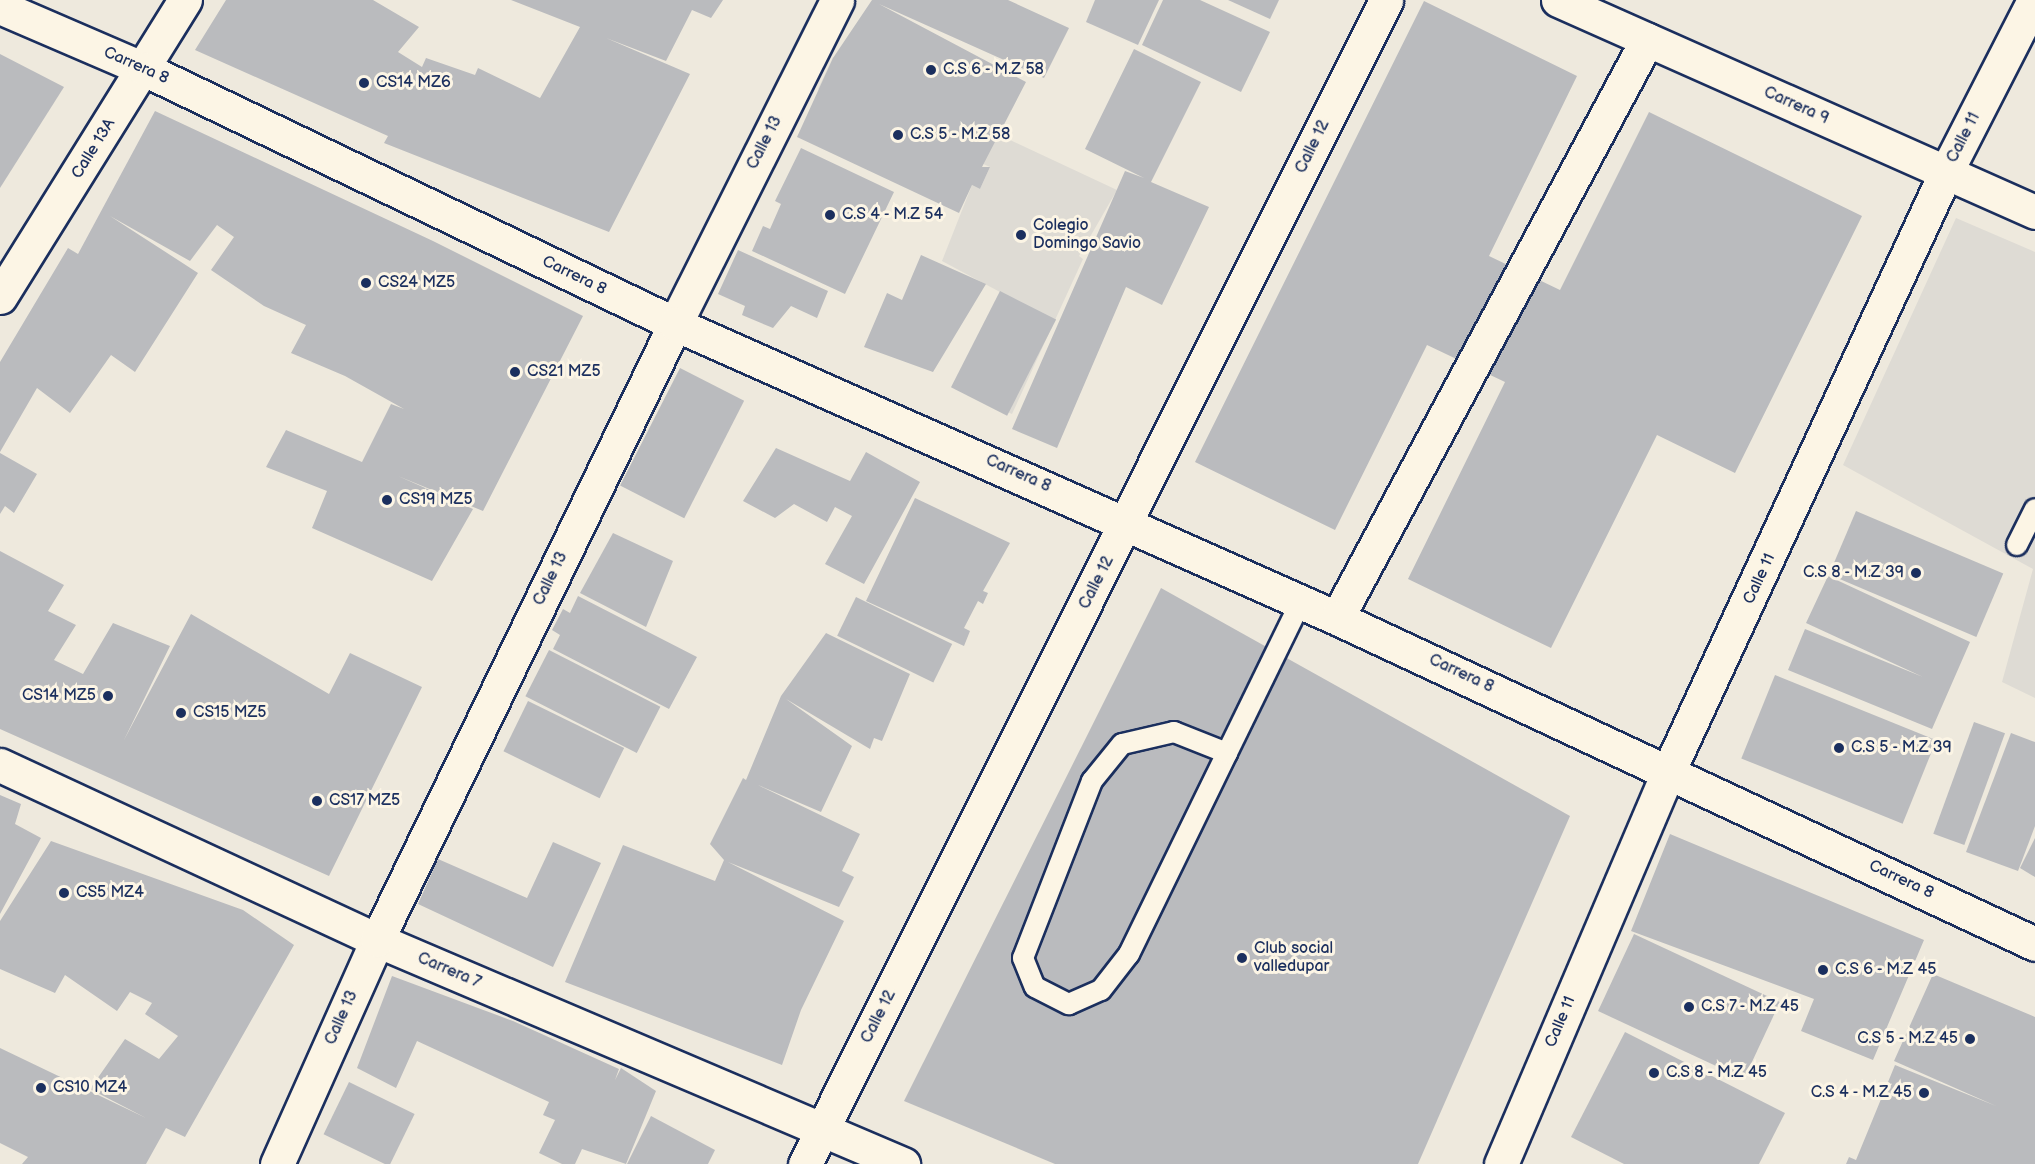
<!DOCTYPE html>
<style>
body{margin:0}
#map{position:relative;width:2035px;height:1164px;overflow:hidden;background:#eee9dd;font-family:"Balsamiq Sans",sans-serif}
div>[style]{position:absolute}
[style*='--x']{left:calc(var(--x)*1px);top:calc(var(--y)*1px);width:calc(var(--w)*1px);rotate:calc(var(--a)*1deg)}
.built>*{inset:0;background:#dedbd4}
.building>*{inset:0;background:#babbbe;transform-origin:0 0}
.roads{filter:drop-shadow(2px 0 #1b2f5e) drop-shadow(-2px 0 #1b2f5e) drop-shadow(0 2px #1b2f5e) drop-shadow(0 -2px #1b2f5e)}
.lane>*{height:20px;margin:-10px;padding:0 10px;transform-origin:10px;border-radius:10px;background:#fcf5e5}
.street>*{height:33px;margin:-16.5px;padding:0 16.5px;transform-origin:16.5px;border-radius:16.5px;background:#fcf5e5}
.secondary>*{height:33px;margin:-16.5px;padding:0 16.5px;transform-origin:16.5px;border-radius:16.5px;background:#fcf5e5}
.dots>*{width:16px;height:16px;translate:-50% -50%;box-sizing:border-box;border:3px solid #fcf5e5;border-radius:50%}
span{translate:-50% -50%;white-space:nowrap;text-align:center;line-height:1.15;-webkit-text-stroke:6px #fcf5e5;paint-order:stroke}
.street-label{font-size:16px;color:#1b2f5e}
.poi-label{font-size:16px;color:#1b2f5e}
.left{translate:0 -50%;text-align:left}
.right{translate:-100% -50%;text-align:right}
</style>
<div id="map">
<div class="built">
<i style="clip-path:polygon(833px 57px,1117px 190px,1079px 256px,1083px 259px,1012px 414px,955px 389px,1000px 292px,942px 261px,972px 185px,980px 189px,990px 167px,818px 89px)"></i>
<i style="clip-path:polygon(1956px 218px,2035px 252px,2035px 698px,2002px 682px,2033px 569px,1843px 465px)"></i>
</div>
<div class="building">
<i style="clip-path:polygon(226px 0,373px 0,419px 27px,398px 52px,422px 67px,426px 58px,475px 75px,478px 68px,540px 98px,580px 27px,511px 0,723px 0,711px 18px,692px 10px,666px 61px,606px 38px,690px 74px,609px 232px,384px 143px,388px 136px,195px 50px)"></i>
<i style="clip-path:polygon(872px 0,1008px 0,1069px 28px,1044px 78px,879px 4px,1026px 82px,982px 167px,990px 167px,980px 189px,972px 185px,959px 213px,797px 137px,833px 58px)"></i>
<i style="clip-path:polygon(1095px 0,1159px 0,1138px 45px,1086px 22px)"></i>
<i style="clip-path:polygon(1163px 0,1200px 0,1270px 32px,1241px 92px,1142px 45px)"></i>
<i style="clip-path:polygon(1228px 0,1279px 0,1270px 19px)"></i>
<i style="clip-path:polygon(1424px 1px,1577px 76px,1489px 256px,1560px 290px,1649px 112px,1862px 216px,1735px 473px,1657px 435px,1551px 648px,1408px 579px,1505px 382px,1427px 345px,1335px 530px,1195px 462px)"></i>
<i style="clip-path:polygon(1134px 49px,1201px 82px,1151px 182px,1209px 207px,1162px 305px,1126px 287px,1057px 448px,1012px 429px,1125px 171px,1144px 178px,1085px 149px)"></i>
<i style="clip-path:polygon(0 54px,64px 87px,0 188px)"></i>
<i style="clip-path:polygon(155px 111px,433px 241px,583px 316px,483px 511px,398px 476px,473px 509px,432px 581px,312px 528px,327px 491px,266px 467px,286px 430px,362px 462px,391px 404px,404px 409px,345px 376px,291px 353px,306px 325px,264px 306px,211px 270px,234px 237px,217px 225px,190px 261px,110px 216px,198px 273px,135px 372px,111px 355px,70px 413px,37px 388px,0 452px,0 362px,68px 248px,78px 254px)"></i>
<i style="clip-path:polygon(801px 148px,894px 192px,845px 294px,752px 251px,763px 226px,770px 229px,781px 204px,775px 201px)"></i>
<i style="clip-path:polygon(738px 250px,828px 291px,817px 318px,791px 306px,773px 328px,742px 315px,745px 306px,718px 294px)"></i>
<i style="clip-path:polygon(921px 255px,986px 284px,933px 372px,864px 347px,887px 293px,902px 300px)"></i>
<i style="left:1000px;top:291px;width:63px;height:108px;rotate:27deg"></i>
<i style="left:680px;top:368px;width:72px;height:132px;rotate:27deg"></i>
<i style="clip-path:polygon(776px 448px,850px 481px,866px 452px,920px 482px,864px 584px,825px 564px,852px 516px,835px 507px,827px 522px,794px 504px,775px 518px,743px 501px)"></i>
<i style="clip-path:polygon(0 453px,37px 474px,14px 513px,5px 506px,0 514px)"></i>
<i style="clip-path:polygon(915px 498px,1010px 543px,983px 591px,988px 593px,983px 604px,978px 601px,964px 628px,970px 631px,964px 646px,866px 601px)"></i>
<i style="left:1856px;top:511px;width:160px;height:69px;rotate:23deg"></i>
<i style="clip-path:polygon(613px 533px,673px 561px,646px 627px,580px 593px)"></i>
<i style="clip-path:polygon(0 551px,64px 585px,48px 611px,76px 625px,54px 660px,83px 674px,113px 623px,170px 646px,124px 740px,191px 614px,329px 694px,350px 653px,422px 687px,329px 876px,0 729px)"></i>
<i style="clip-path:polygon(1828px 576px,1970px 642px,1932px 729px,1788px 670px,1805px 629px,1923px 677px,1806px 623px)"></i>
<i style="clip-path:polygon(1161px 588px,1570px 816px,1418px 1164px,1055px 1164px,904px 1101px)"></i>
<i style="clip-path:polygon(578px 596px,697px 657px,669px 709px,553px 649px,560px 635px,552px 630px,563px 609px,570px 613px)"></i>
<i style="left:856px;top:597px;width:107px;height:43px;rotate:26deg"></i>
<i style="clip-path:polygon(826px 633px,910px 674px,882px 741px,874px 738px,870px 749px,786px 699px,852px 746px,821px 812px,758px 785px,860px 834px,842px 871px,854px 877px,839px 907px,728px 862px,844px 921px,801px 1010px,782px 1065px,565px 982px,623px 845px,715px 881px,724px 860px,710px 844px,743px 778px,746px 780px,781px 696px)"></i>
<i style="left:549px;top:650px;width:125px;height:52px;rotate:27deg"></i>
<i style="left:1775px;top:675px;width:174px;height:90px;rotate:22deg"></i>
<i style="left:528px;top:701px;width:107px;height:56px;rotate:26deg"></i>
<i style="left:1974px;top:722px;width:33px;height:119px;rotate:20deg"></i>
<i style="clip-path:polygon(2011px 733px,2035px 742px,2035px 826px,2018px 871px,1966px 852px)"></i>
<i style="clip-path:polygon(0 795px,21px 804px,15px 824px,41px 838px,0 914px)"></i>
<i style="clip-path:polygon(1670px 834px,1924px 940px,1873px 1060px,1801px 1031px,1814px 999px,1631px 931px)"></i>
<i style="clip-path:polygon(2035px 838px,2035px 877px,2020px 868px)"></i>
<i style="clip-path:polygon(51px 841px,243px 910px,294px 945px,185px 1137px,166px 1128px,146px 1164px,22px 1164px,28px 1157px,0 1143px,0 1048px,146px 1118px,90px 1089px,125px 1039px,159px 1059px,178px 1036px,145px 1014px,152px 1003px,130px 992px,117px 1011px,65px 975px,55px 993px,0 969px,0 921px)"></i>
<i style="clip-path:polygon(553px 842px,601px 863px,553px 967px,418px 904px,438px 859px,527px 898px)"></i>
<i style="left:1634px;top:934px;width:161px;height:85px;rotate:25deg"></i>
<i style="clip-path:polygon(1933px 974px,2035px 1017px,2035px 1164px,1846px 1164px,1849px 1157px,1856px 1160px,1895px 1065px,1996px 1106px,1894px 1061px)"></i>
<i style="clip-path:polygon(392px 976px,513px 1021px,619px 1069px,615px 1080px,621px 1068px,656px 1091px,626px 1164px,582px 1149px,575px 1164px,562px 1164px,539px 1153px,555px 1120px,543px 1115px,549px 1102px,417px 1041px,396px 1088px,357px 1068px)"></i>
<i style="clip-path:polygon(1625px 1032px,1785px 1113px,1759px 1164px,1624px 1164px,1571px 1137px)"></i>
<i style="left:349px;top:1082px;width:73px;height:58px;rotate:26deg"></i>
<i style="clip-path:polygon(651px 1116px,715px 1150px,708px 1164px,627px 1164px)"></i>
</div>
<div class="roads">
<div class="lane">
<i style="--x:2017;--y:545;--w:40;--a:-63.4"></i>
<i style="--x:1227;--y:753;--w:57;--a:-158.4"></i>
<i style="--x:1174;--y:732;--w:53;--a:167"></i>
<i style="--x:1122;--y:744;--w:48;--a:129"></i>
<i style="--x:1092;--y:781;--w:190;--a:111.3"></i>
<i style="--x:1023;--y:958;--w:31;--a:68"></i>
<i style="--x:1035;--y:987;--w:38;--a:27"></i>
<i style="--x:1069;--y:1004;--w:35;--a:-24"></i>
<i style="--x:1101;--y:990;--w:46;--a:-52.1"></i>
<i style="--x:1129;--y:954;--w:224;--a:-64"></i>
<i style="--x:1227;--y:753;--w:169;--a:-64"></i>
</div>
<div class="street">
<i style="--x:0;--y:297;--w:350;--a:-58.1"></i>
<i style="--x:1337;--y:618;--w:656;--a:-61.79"></i>
<i style="--x:0;--y:765;--w:416;--a:24.9"></i>
<i style="--x:377;--y:940;--w:572;--a:23.07"></i>
<i style="--x:277;--y:1164;--w:245;--a:-65.9"></i>
<i style="--x:377;--y:940;--w:684;--a:-64.18"></i>
<i style="--x:675;--y:324;--w:362;--a:-63.4"></i>
<i style="--x:1501;--y:1164;--w:428;--a:-66.9"></i>
<i style="--x:1669;--y:770;--w:659;--a:-65.15"></i>
<i style="--x:1946;--y:172;--w:193;--a:-62.9"></i>
</div>
<div class="secondary">
<i style="--x:1558;--y:0;--w:522;--a:23.96"></i>
<i style="--x:0;--y:7;--w:157;--a:23.3"></i>
<i style="--x:144;--y:69;--w:589;--a:25.65"></i>
<i style="--x:675;--y:324;--w:724;--a:23.95"></i>
<i style="--x:1337;--y:618;--w:770;--a:25.03"></i>
<i style="--x:805;--y:1164;--w:1301;--a:-63.47"></i>
</div>
</div>
<div class="dots">
<i style="left:931px;top:70px;background:#1b2f5e"></i>
<i style="left:364px;top:83px;background:#1b2f5e"></i>
<i style="left:898px;top:135px;background:#1b2f5e"></i>
<i style="left:830px;top:215px;background:#1b2f5e"></i>
<i style="left:1021px;top:235px;background:#1b2f5e"></i>
<i style="left:366px;top:283px;background:#1b2f5e"></i>
<i style="left:515px;top:372px;background:#1b2f5e"></i>
<i style="left:387px;top:500px;background:#1b2f5e"></i>
<i style="left:1916px;top:573px;background:#1b2f5e"></i>
<i style="left:108px;top:696px;background:#1b2f5e"></i>
<i style="left:181px;top:713px;background:#1b2f5e"></i>
<i style="left:1839px;top:748px;background:#1b2f5e"></i>
<i style="left:317px;top:801px;background:#1b2f5e"></i>
<i style="left:64px;top:893px;background:#1b2f5e"></i>
<i style="left:1242px;top:958px;background:#1b2f5e"></i>
<i style="left:1823px;top:970px;background:#1b2f5e"></i>
<i style="left:1689px;top:1007px;background:#1b2f5e"></i>
<i style="left:1970px;top:1039px;background:#1b2f5e"></i>
<i style="left:1654px;top:1073px;background:#1b2f5e"></i>
<i style="left:41px;top:1088px;background:#1b2f5e"></i>
<i style="left:1924px;top:1093px;background:#1b2f5e"></i>
</div>
<div class="street-label">
<span style="left:136px;top:66px;rotate:24deg">Carrera 8</span>
<span style="left:1796px;top:106px;rotate:24deg">Carrera 9</span>
<span style="left:1964px;top:138px;rotate:-63deg">Calle 11</span>
<span style="left:765px;top:143px;rotate:-63deg">Calle 13</span>
<span style="left:1313px;top:147px;rotate:-64deg">Calle 12</span>
<span style="left:94px;top:149px;rotate:-58deg">Calle 13A</span>
<span style="left:574px;top:276px;rotate:26deg">Carrera 8</span>
<span style="left:1018px;top:474px;rotate:24deg">Carrera 8</span>
<span style="left:551px;top:579px;rotate:-64deg">Calle 13</span>
<span style="left:1760px;top:579px;rotate:-65deg">Calle 11</span>
<span style="left:1097px;top:583px;rotate:-63deg">Calle 12</span>
<span style="left:1461px;top:674px;rotate:25deg">Carrera 8</span>
<span style="left:1901px;top:880px;rotate:25deg">Carrera 8</span>
<span style="left:449px;top:971px;rotate:23deg">Carrera 7</span>
<span style="left:879px;top:1017px;rotate:-63deg">Calle 12</span>
<span style="left:342px;top:1018px;rotate:-66deg">Calle 13</span>
<span style="left:1561px;top:1022px;rotate:-67deg">Calle 11</span>
</div>
<div class="poi-label">
<span class="left" style="left:943px;top:70px">C.S 6 - M.Z 58</span>
<span class="left" style="left:376px;top:83px">CS14 MZ6</span>
<span class="left" style="left:910px;top:135px">C.S 5 - M.Z 58</span>
<span class="left" style="left:842px;top:215px">C.S 4 - M.Z 54</span>
<span class="left" style="left:1033px;top:235px">Colegio<br>Domingo Savio</span>
<span class="left" style="left:378px;top:283px">CS24 MZ5</span>
<span class="left" style="left:527px;top:372px">CS21 MZ5</span>
<span class="left" style="left:399px;top:500px">CS19 MZ5</span>
<span class="right" style="left:1904px;top:573px">C.S 8 - M.Z 39</span>
<span class="right" style="left:96px;top:696px">CS14 MZ5</span>
<span class="left" style="left:193px;top:713px">CS15 MZ5</span>
<span class="left" style="left:1851px;top:748px">C.S 5 - M.Z 39</span>
<span class="left" style="left:329px;top:801px">CS17 MZ5</span>
<span class="left" style="left:76px;top:893px">CS5 MZ4</span>
<span class="left" style="left:1254px;top:958px">Club social<br>valledupar</span>
<span class="left" style="left:1835px;top:970px">C.S 6 - M.Z 45</span>
<span class="left" style="left:1701px;top:1007px">C.S 7 - M.Z 45</span>
<span class="right" style="left:1958px;top:1039px">C.S 5 - M.Z 45</span>
<span class="left" style="left:1666px;top:1073px">C.S 8 - M.Z 45</span>
<span class="left" style="left:53px;top:1088px">CS10 MZ4</span>
<span class="right" style="left:1912px;top:1093px">C.S 4 - M.Z 45</span>
</div>
</div>
